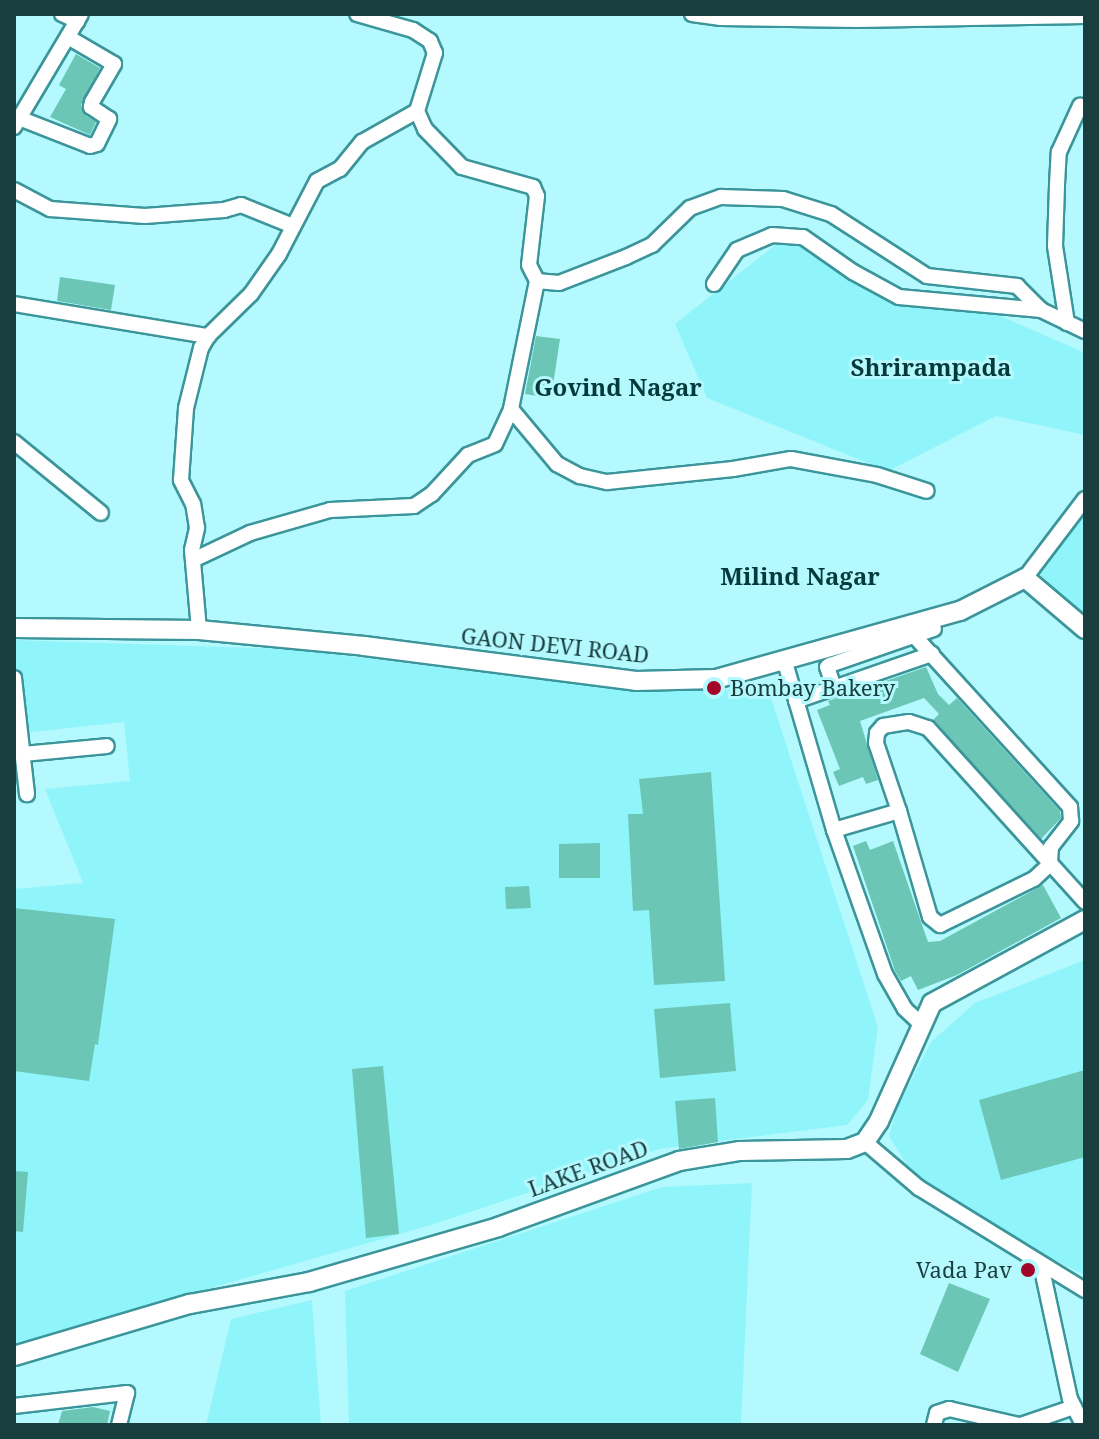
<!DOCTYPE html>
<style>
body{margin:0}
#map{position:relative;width:1099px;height:1439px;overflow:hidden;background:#b4f9fd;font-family:"Noto Serif",serif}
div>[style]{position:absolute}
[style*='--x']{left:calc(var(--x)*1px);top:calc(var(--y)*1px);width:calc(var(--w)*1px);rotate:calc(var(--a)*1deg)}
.built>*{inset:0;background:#90f5fa}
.building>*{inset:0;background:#6bc6b5}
.roads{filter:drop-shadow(2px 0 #3b959a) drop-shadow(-2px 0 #3b959a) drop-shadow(0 2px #3b959a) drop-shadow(0 -2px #3b959a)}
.minor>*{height:14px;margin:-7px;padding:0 7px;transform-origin:7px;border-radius:7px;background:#fff}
.tertiary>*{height:18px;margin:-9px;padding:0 9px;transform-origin:9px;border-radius:9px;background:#fff}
.dots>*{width:22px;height:22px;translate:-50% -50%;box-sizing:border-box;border:4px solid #b4f9fd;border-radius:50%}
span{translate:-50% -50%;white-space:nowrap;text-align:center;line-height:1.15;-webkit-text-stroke:6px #b4f9fd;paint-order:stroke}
.street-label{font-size:22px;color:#193e40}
.poi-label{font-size:22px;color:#193e40}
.left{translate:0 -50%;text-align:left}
.right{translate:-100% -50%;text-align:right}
.neighbourhood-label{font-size:24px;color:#053a3c;font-weight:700}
.frame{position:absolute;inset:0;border:16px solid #193e40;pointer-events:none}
</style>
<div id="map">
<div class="built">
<i style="clip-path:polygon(788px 235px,884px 296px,996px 314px,1085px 353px,1085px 435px,996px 416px,888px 471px,707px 398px,675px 324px)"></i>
<i style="clip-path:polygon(1085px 515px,1085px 620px,1040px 574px,1042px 561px)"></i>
<i style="clip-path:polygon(14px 640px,289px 649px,634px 691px,768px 689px,878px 1027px,868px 1100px,847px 1125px,659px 1149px,431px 1225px,14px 1344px,14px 889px,83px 883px,45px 789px,130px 781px,124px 722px,14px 734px)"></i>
<i style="clip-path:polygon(1085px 960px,1085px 1275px,1034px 1250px,912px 1173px,889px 1136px,897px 1108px,931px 1042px,975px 1003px)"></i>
<i style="clip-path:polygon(752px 1183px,741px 1425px,349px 1425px,345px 1291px,662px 1187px)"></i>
<i style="clip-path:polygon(312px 1300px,321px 1425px,206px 1425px,231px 1319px)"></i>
</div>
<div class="building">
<i style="clip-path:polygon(76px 54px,100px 68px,81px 105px,85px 115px,96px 122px,90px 135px,50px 117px,66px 89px,59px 85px)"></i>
<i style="clip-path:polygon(60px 277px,115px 285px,111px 310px,57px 301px)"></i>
<i style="clip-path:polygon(536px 336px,560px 339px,551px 398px,525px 394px)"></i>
<i style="clip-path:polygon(926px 667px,938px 694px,949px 705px,957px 698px,1060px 811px,1061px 818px,1041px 839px,933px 720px,939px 714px,924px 698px,860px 721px,878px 780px,866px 784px,863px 777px,839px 786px,833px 772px,840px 769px,817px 710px,830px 705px,828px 701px)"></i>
<i style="clip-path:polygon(711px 772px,725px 981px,654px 985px,649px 910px,633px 911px,628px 814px,643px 814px,639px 779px)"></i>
<i style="clip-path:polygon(866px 841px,870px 850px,893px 841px,928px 942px,940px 941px,1043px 885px,1061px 918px,957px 975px,918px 990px,911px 976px,901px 981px,895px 971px,853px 846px)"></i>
<i style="clip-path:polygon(600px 843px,600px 878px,559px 878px,559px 844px)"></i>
<i style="clip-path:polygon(529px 886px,531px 908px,506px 909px,505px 887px)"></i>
<i style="clip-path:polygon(14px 908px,115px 919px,98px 1045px,95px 1044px,89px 1081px,14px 1071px)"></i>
<i style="clip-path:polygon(730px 1003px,736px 1071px,660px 1078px,654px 1009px)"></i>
<i style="clip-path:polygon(383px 1066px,399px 1234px,366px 1238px,352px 1069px)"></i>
<i style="clip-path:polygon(1085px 1070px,1085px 1157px,1001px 1180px,979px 1100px)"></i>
<i style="clip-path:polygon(715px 1098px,718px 1142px,679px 1149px,675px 1101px)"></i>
<i style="clip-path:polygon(14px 1171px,28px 1172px,23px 1232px,14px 1231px)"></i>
<i style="clip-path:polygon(949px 1283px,990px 1299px,958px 1372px,920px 1354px)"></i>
<i style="clip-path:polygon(93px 1407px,110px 1411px,107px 1425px,58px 1425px,62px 1411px)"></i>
</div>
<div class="roads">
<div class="minor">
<i style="--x:62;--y:14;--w:17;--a:25"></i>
<i style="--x:692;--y:14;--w:29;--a:8"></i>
<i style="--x:721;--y:18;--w:136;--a:0.8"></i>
<i style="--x:857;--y:20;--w:228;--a:-1"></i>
<i style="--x:417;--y:111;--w:20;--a:66"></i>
<i style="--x:425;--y:129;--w:53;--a:45.8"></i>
<i style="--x:462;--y:167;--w:74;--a:15.7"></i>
<i style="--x:533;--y:187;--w:10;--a:66"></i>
<i style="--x:537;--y:196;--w:69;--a:96.6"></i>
<i style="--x:529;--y:265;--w:18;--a:63"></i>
<i style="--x:19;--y:118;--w:76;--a:21.5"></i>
<i style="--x:90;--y:146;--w:7;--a:-16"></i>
<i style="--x:97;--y:144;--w:28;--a:-64"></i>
<i style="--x:109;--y:119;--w:22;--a:-146"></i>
<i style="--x:91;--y:107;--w:5;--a:-79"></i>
<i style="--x:92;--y:102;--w:44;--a:-59.9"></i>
<i style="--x:114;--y:64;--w:53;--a:-149.6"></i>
<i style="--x:14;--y:127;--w:131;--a:-59.3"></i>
<i style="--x:14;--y:190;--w:41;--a:27.8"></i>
<i style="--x:50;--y:209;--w:95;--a:4.2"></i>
<i style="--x:145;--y:216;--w:79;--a:-4.3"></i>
<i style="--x:224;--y:210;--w:18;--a:-16"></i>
<i style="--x:241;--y:205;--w:56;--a:22"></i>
<i style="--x:537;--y:281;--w:22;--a:5"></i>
<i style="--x:559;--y:283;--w:72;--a:-21.2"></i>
<i style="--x:626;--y:257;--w:29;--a:-25"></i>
<i style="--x:652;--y:245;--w:53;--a:-44.2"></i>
<i style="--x:690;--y:208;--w:33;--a:-20"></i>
<i style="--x:721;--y:197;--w:62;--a:1.8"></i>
<i style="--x:783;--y:199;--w:50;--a:17.4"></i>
<i style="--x:831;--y:214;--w:114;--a:32.9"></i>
<i style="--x:927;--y:276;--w:91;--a:6.3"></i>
<i style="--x:1017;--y:286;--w:34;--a:45"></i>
<i style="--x:1041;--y:310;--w:49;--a:25.5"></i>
<i style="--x:537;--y:281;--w:131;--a:101.5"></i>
<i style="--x:511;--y:409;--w:72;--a:50.1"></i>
<i style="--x:557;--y:464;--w:26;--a:28"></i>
<i style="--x:580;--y:476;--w:28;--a:13"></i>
<i style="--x:607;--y:482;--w:127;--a:-5.9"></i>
<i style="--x:733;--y:469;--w:59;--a:-9.8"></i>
<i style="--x:791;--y:459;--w:87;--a:10.5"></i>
<i style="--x:877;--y:475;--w:52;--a:17.7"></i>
<i style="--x:714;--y:284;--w:41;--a:-55.9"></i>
<i style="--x:737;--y:250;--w:38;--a:-23"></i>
<i style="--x:772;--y:235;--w:31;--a:4"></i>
<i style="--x:803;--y:237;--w:61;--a:35"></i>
<i style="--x:853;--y:272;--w:52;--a:28.5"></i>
<i style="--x:899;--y:297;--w:143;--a:5.2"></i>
<i style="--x:14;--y:304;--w:197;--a:9.4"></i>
<i style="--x:1067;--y:323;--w:78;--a:-98.9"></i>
<i style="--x:1055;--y:246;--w:61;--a:-88.1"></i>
<i style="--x:1057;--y:185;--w:33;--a:-87"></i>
<i style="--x:1059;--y:152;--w:51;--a:-65.5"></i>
<i style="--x:14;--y:442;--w:112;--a:39.2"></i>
<i style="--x:193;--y:560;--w:63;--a:-25.3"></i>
<i style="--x:250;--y:533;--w:83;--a:-16"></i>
<i style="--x:330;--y:510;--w:84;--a:-2.7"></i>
<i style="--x:414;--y:506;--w:22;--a:-34"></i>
<i style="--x:432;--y:494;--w:53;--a:-47.3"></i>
<i style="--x:468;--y:455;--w:29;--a:-22"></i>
<i style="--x:495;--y:444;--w:38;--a:-65"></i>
<i style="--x:1025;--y:578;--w:99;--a:-52.8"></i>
<i style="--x:199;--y:630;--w:80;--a:-95"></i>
<i style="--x:192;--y:550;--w:23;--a:-77"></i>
<i style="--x:197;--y:528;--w:24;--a:-99"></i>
<i style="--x:193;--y:504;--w:27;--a:-117"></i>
<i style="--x:181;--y:480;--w:72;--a:-86"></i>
<i style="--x:186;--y:408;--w:62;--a:-76"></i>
<i style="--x:201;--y:348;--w:14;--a:-60"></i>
<i style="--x:208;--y:336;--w:60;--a:-44.3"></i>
<i style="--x:251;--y:294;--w:49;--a:-55"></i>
<i style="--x:279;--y:254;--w:82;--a:-62.5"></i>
<i style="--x:317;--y:181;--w:26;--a:-28"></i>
<i style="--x:340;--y:169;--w:35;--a:-51"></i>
<i style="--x:362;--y:142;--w:63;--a:-29.4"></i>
<i style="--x:417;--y:111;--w:61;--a:-72.8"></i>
<i style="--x:435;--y:53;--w:13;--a:-113"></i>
<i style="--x:430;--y:41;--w:20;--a:-147"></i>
<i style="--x:413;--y:30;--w:58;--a:-164.1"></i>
<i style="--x:784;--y:659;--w:178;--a:73.7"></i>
<i style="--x:834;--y:830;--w:153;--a:70.5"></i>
<i style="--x:885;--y:974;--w:40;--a:60.3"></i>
<i style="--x:905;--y:1009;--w:21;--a:43"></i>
<i style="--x:14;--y:678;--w:117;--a:83.6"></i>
<i style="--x:834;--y:688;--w:22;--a:-108"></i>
<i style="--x:827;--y:667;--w:4;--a:-34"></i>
<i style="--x:830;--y:665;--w:110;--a:-19.1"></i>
<i style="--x:796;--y:701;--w:144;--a:-19.1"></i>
<i style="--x:23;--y:754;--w:84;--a:-5.4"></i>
<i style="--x:899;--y:811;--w:72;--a:-108.7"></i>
<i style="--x:876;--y:743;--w:10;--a:-84"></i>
<i style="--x:877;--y:733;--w:9;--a:-49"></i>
<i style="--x:883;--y:726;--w:26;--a:-9"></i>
<i style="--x:909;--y:722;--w:20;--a:18"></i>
<i style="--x:928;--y:728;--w:234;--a:47.9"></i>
<i style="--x:834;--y:830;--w:68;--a:-16.3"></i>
<i style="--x:899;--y:811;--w:110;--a:73.7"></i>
<i style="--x:930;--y:917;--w:13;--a:39"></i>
<i style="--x:940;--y:925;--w:105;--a:-26.1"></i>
<i style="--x:1034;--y:879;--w:22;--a:-43"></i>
<i style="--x:1050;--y:864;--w:17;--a:-87"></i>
<i style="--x:1051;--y:847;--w:33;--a:-52"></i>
<i style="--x:1071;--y:821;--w:14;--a:-94"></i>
<i style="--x:1070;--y:807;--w:244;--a:-132.3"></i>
<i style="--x:865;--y:1142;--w:71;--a:40.4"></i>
<i style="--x:919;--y:1188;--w:195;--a:31.6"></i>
<i style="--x:1041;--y:1265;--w:137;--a:77.8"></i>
<i style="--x:1070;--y:1399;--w:29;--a:63"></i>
<i style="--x:14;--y:1406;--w:114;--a:-6.6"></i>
<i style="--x:127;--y:1393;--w:33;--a:104"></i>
<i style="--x:934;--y:1425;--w:12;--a:-76"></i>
<i style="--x:937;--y:1413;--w:13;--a:-18"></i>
<i style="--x:949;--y:1409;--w:72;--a:12.9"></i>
<i style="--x:1021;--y:1425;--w:56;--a:-18.8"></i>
</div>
<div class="tertiary">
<i style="--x:14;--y:628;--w:185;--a:0.6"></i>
<i style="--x:199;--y:630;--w:166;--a:5.5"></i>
<i style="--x:364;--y:646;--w:274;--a:7.3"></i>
<i style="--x:636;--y:681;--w:80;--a:-1.4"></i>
<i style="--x:716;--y:679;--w:253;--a:-15.6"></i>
<i style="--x:960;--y:611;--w:73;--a:-26.9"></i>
<i style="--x:1025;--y:578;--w:79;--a:40.4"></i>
<i style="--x:14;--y:1356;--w:184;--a:-16.5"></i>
<i style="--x:190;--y:1304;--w:121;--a:-10.5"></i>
<i style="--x:309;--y:1282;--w:197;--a:-16.2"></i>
<i style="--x:498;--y:1227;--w:193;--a:-20"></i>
<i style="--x:679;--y:1161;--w:62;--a:-9.3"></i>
<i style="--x:740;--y:1151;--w:107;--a:-1.1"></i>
<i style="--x:847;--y:1149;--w:19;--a:-21"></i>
<i style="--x:865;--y:1142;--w:25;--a:-56"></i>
<i style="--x:879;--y:1121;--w:129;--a:-65.8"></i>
<i style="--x:932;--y:1003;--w:174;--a:-28.5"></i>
</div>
</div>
<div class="dots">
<i style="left:714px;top:688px;background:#a30528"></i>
<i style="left:1028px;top:1270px;background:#a30528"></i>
</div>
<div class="street-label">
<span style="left:555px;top:645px;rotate:6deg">GAON DEVI ROAD</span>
<span style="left:588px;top:1168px;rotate:-20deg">LAKE ROAD</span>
</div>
<div class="poi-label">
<span class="left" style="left:730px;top:688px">Bombay Bakery</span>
<span class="right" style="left:1012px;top:1270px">Vada Pav</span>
</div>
<div class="neighbourhood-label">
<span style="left:931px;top:367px">Shrirampada</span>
<span style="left:618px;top:387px">Govind Nagar</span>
<span style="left:800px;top:576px">Milind Nagar</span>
</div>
<div class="frame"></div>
</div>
